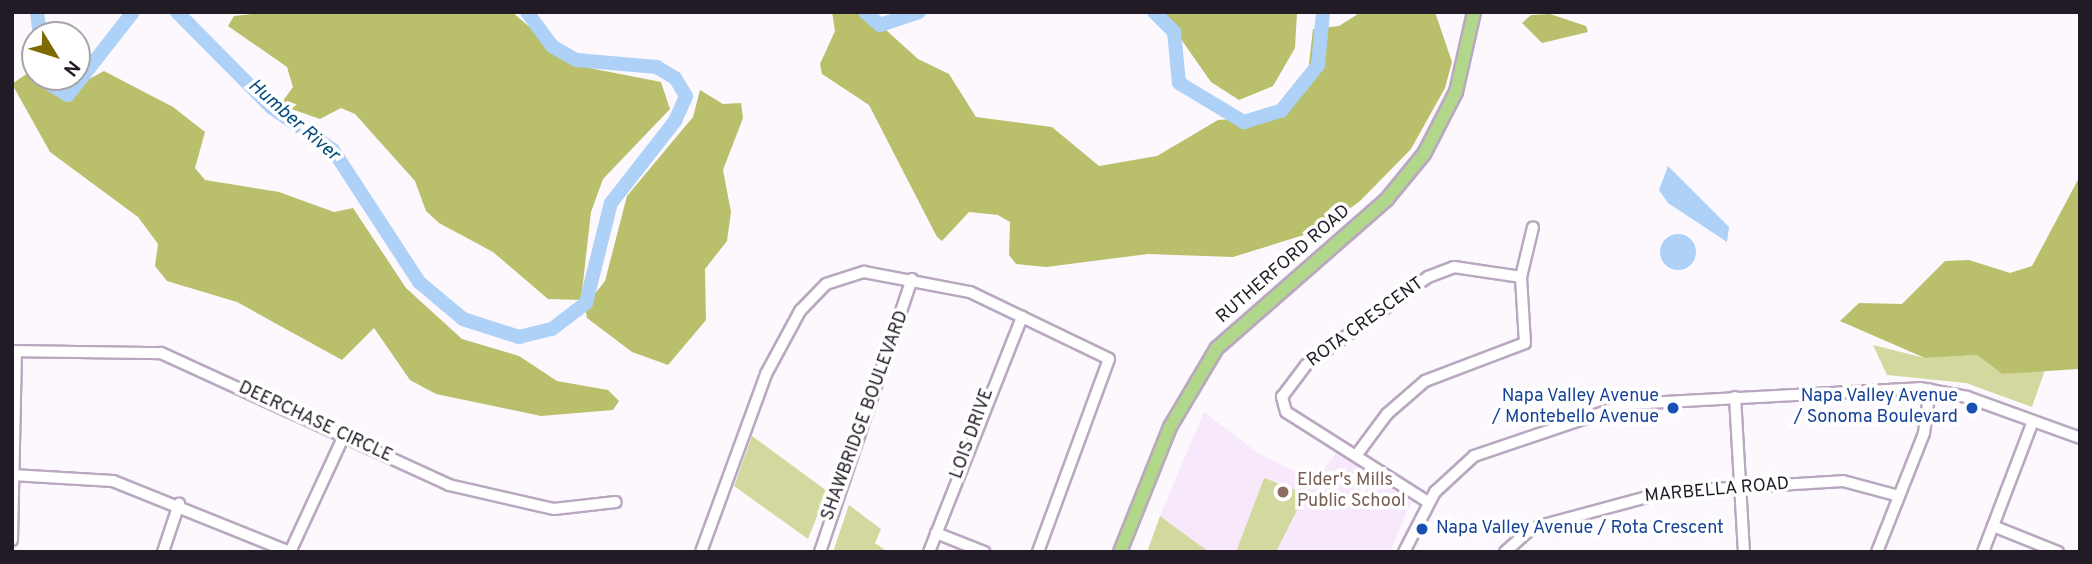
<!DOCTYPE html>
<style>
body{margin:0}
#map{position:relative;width:2092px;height:564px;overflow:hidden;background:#fcf8fd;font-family:Overpass,sans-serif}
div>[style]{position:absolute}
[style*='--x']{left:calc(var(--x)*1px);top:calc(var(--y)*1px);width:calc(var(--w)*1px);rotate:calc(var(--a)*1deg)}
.built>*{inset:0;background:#f7e8fc}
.green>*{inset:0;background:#d3d99e}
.forest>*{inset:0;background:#b9bf6a}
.water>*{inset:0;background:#add1f7}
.round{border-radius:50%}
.river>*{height:14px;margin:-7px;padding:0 7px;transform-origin:7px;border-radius:7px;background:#add1f7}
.roads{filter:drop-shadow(2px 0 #baa7c0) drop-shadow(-2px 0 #baa7c0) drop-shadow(0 2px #baa7c0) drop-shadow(0 -2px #baa7c0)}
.minor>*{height:10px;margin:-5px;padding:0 5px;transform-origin:5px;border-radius:5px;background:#fff}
.major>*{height:12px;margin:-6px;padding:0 6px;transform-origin:6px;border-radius:6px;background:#b1d78b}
.dots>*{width:19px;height:19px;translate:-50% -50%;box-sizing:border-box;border:4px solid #fff;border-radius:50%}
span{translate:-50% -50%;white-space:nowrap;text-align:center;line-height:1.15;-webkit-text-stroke:7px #fff;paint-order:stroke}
.street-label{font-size:18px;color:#221b25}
.transit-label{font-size:18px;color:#164399}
.right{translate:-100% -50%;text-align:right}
.left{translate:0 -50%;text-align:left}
.education-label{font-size:18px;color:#785e54}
.water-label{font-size:19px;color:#034c82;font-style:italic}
.frame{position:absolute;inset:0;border:14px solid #221b25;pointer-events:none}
.north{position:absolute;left:21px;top:21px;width:70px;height:70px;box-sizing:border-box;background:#fff;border:2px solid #a7a4a8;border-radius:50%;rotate:128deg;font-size:19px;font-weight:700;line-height:28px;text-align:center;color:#221b25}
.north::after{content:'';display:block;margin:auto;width:24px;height:32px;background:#806a03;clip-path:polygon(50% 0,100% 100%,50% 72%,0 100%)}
</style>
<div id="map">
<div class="built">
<i style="clip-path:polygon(1204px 412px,1259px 454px,1315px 481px,1338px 451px,1411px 502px,1390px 552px,1209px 552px,1160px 516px)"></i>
</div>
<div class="green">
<i style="clip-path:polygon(1873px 345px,1925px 358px,1977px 355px,2002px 374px,2045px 370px,2032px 407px,1966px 383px,1887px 375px)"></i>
<i style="clip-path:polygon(752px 436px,827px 491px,808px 539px,734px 486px)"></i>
<i style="clip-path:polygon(1264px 478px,1298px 491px,1298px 508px,1276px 552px,1236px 552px)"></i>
<i style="clip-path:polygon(849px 505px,881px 529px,875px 543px,888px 552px,833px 552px)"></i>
<i style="clip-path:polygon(1160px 516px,1209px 552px,1147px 552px)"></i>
</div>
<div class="forest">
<i style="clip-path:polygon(271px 12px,512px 12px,574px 65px,661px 82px,670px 109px,603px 179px,591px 212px,581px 300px,548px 299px,493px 252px,439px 223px,426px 211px,415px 181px,355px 114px,341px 108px,320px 119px,280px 105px,293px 87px,287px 67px,228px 26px,234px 16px)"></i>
<i style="clip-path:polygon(832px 12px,866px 12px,918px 59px,949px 74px,976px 117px,1052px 127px,1099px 166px,1157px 156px,1218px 120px,1271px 117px,1289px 110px,1306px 89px,1313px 29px,1339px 26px,1361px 12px,1435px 12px,1452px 62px,1445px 88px,1411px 149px,1360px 201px,1320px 230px,1233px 257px,1148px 254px,1046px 267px,1016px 264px,1009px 255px,1010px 222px,998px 215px,969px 212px,942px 241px,937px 237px,869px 105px,822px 74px,820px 64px,835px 31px)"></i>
<i style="clip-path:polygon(1162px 12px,1297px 12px,1295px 48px,1273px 86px,1239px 100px,1211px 82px)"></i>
<i style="clip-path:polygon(1550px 14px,1586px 26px,1588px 32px,1542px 43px,1522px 23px,1531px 15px)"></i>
<i style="clip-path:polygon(35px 68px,35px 77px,58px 96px,104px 71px,173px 107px,205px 132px,195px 168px,205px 180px,279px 192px,334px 212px,353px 208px,406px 288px,462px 339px,519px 356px,557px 381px,608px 390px,619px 401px,613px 410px,541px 416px,436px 394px,410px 380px,374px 328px,342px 360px,237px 302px,167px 281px,155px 266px,158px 244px,138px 217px,50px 152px,12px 84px)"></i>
<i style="clip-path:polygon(700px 90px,723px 104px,741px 103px,743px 118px,723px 170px,731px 212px,727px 241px,705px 269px,706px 320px,668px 365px,632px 352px,587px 318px,585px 306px,605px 281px,627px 196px,693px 117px)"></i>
<i style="clip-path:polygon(2080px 176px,2078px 369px,2002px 374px,1977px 355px,1925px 358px,1840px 321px,1859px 303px,1902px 304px,1945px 261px,1969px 260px,2010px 273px,2032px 266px)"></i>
</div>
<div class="water">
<i style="clip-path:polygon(1668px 166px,1729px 227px,1727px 242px,1668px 203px,1659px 190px)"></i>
<i class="round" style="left:1660px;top:234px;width:36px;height:36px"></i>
</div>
<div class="river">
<i style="--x:37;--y:12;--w:23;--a:83"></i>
<i style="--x:177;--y:12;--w:134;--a:45.3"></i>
<i style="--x:271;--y:107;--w:75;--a:34.7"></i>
<i style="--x:333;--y:150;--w:158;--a:56.9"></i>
<i style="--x:419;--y:282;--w:57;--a:40.1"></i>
<i style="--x:463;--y:319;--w:59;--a:17.8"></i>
<i style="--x:519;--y:337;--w:34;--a:-14"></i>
<i style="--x:552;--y:329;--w:43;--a:-37.4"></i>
<i style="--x:586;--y:303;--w:103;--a:-76"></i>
<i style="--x:611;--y:203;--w:104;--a:-52"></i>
<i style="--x:675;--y:121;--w:27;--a:-66"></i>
<i style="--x:686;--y:96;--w:21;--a:-121"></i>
<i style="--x:675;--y:78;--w:21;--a:-149"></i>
<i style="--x:657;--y:67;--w:81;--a:-175.1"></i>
<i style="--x:576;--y:60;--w:28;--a:-150"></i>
<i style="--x:552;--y:46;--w:42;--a:-126.3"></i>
<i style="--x:865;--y:12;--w:20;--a:41"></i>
<i style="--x:880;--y:25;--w:41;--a:-18.4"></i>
<i style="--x:1154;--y:12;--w:28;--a:45"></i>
<i style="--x:1174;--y:32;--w:51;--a:84.4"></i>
<i style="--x:1179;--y:83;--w:76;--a:31"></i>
<i style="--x:1244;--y:122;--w:39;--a:-17"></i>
<i style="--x:1281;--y:111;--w:59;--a:-51.2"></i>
<i style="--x:1318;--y:65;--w:53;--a:-84.6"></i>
<i style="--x:35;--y:49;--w:24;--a:90"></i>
<i style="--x:38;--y:77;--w:35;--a:31"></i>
<i style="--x:68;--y:95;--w:105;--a:-51.9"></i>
</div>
<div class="roads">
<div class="minor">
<i style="--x:12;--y:351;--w:149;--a:0.8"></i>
<i style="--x:161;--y:353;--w:317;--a:24.6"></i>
<i style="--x:449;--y:485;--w:108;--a:12.9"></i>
<i style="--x:554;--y:509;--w:62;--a:-6.4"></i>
<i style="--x:1735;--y:397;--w:155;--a:86.7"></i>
<i style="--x:1358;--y:453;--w:49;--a:-53.4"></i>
<i style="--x:1387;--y:414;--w:50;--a:-41"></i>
<i style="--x:1425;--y:381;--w:107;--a:-20.8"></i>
<i style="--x:1525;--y:343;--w:66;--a:-93.5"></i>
<i style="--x:1521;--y:277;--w:51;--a:-76.5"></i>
<i style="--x:12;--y:475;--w:101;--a:3.4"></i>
<i style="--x:113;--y:481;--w:191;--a:21.9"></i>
<i style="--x:1428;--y:502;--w:168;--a:-147.6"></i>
<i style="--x:1286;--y:412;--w:16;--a:-105"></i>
<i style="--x:1282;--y:397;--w:40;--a:-53"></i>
<i style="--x:1306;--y:365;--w:150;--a:-35.8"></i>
<i style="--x:1428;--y:277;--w:28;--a:-21"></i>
<i style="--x:1454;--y:267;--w:68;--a:8.5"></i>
<i style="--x:1993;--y:526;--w:70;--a:21.8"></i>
<i style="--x:936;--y:533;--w:52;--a:21.6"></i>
<i style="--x:12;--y:540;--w:189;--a:-88.8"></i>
<i style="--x:163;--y:552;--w:51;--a:-71.6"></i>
<i style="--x:290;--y:552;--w:126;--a:-65.1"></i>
<i style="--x:701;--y:552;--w:189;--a:-69.9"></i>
<i style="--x:766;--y:374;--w:72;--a:-61.6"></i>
<i style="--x:800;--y:311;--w:37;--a:-46"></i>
<i style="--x:826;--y:284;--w:40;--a:-18"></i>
<i style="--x:864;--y:272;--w:108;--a:10.7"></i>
<i style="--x:970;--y:292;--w:154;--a:25.7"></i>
<i style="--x:1109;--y:359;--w:206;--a:110.2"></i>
<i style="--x:820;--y:552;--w:288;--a:-71.4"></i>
<i style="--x:929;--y:552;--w:253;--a:-68.4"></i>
<i style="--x:1404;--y:552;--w:68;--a:-62.7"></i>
<i style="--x:1435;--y:492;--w:53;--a:-42.7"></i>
<i style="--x:1474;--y:456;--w:163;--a:-18.7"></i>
<i style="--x:1628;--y:404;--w:292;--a:-3.1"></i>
<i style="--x:1920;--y:388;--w:48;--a:10.8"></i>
<i style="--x:1967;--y:397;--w:120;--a:19.9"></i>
<i style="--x:1505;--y:552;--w:36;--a:-42"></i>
<i style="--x:1532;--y:528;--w:138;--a:-15.1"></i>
<i style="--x:1665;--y:492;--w:178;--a:-3.5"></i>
<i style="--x:1843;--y:481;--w:58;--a:15"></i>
<i style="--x:1877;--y:552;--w:128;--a:-68.4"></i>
<i style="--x:1924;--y:433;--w:44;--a:-82.2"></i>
<i style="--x:1983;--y:552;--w:140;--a:-69.1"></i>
</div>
<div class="major">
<i style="--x:1120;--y:552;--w:135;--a:-68.2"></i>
<i style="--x:1170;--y:427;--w:92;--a:-59.3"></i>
<i style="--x:1217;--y:348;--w:226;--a:-41.2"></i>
<i style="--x:1387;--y:199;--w:58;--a:-50.6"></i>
<i style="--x:1424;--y:154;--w:70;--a:-62.7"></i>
<i style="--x:1456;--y:92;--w:82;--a:-77.3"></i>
</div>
</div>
<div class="dots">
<i style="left:1673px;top:408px;background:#1a4fb4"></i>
<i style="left:1972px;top:408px;background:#1a4fb4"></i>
<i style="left:1283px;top:492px;background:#8d6e63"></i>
<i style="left:1422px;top:529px;background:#1a4fb4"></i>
</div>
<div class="street-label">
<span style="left:1284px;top:265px;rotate:-41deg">RUTHERFORD ROAD</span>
<span style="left:1366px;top:323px;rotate:-36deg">ROTA CRESCENT</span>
<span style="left:866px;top:416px;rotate:-70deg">SHAWBRIDGE BOULEVARD</span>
<span style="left:315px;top:423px;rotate:25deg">DEERCHASE CIRCLE</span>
<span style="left:973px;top:434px;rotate:-70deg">LOIS DRIVE</span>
<span style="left:1717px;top:491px;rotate:-5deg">MARBELLA ROAD</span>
</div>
<div class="transit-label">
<span class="right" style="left:1659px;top:408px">Napa Valley Avenue<br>/ Montebello Avenue</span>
<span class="right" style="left:1958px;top:408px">Napa Valley Avenue<br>/ Sonoma Boulevard</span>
<span class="left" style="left:1436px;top:529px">Napa Valley Avenue / Rota Crescent</span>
</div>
<div class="education-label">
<span class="left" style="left:1297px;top:492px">Elder's Mills<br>Public School</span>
</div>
<div class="water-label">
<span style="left:293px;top:121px;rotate:41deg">Humber River</span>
</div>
<div class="frame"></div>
<div class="north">N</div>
</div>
